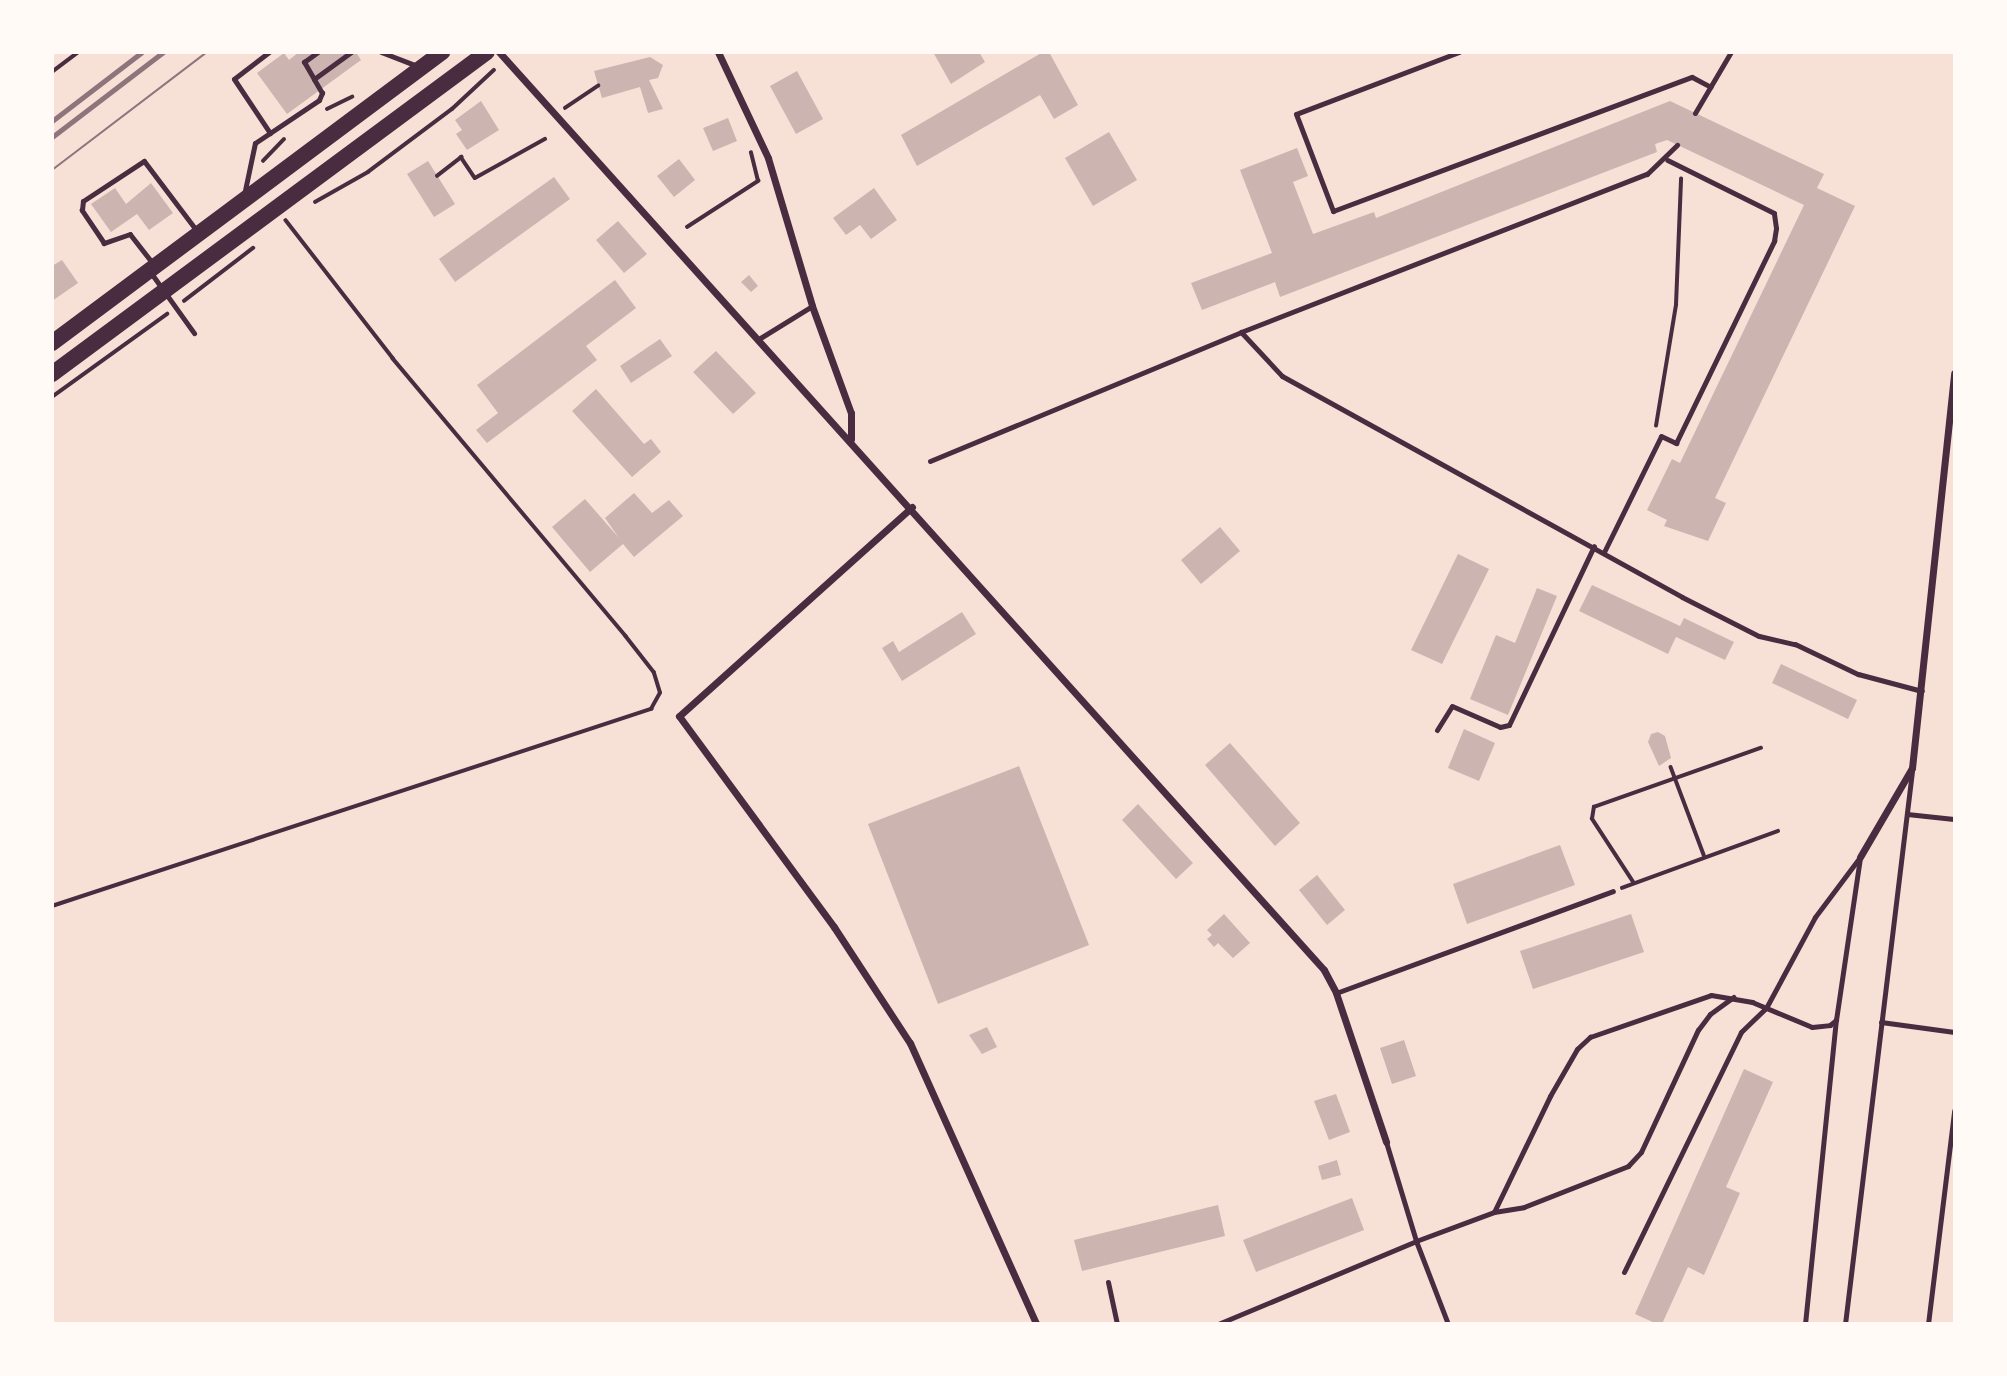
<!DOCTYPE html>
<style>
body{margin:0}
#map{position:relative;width:2007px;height:1376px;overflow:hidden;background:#f7e1d7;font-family:Karla,sans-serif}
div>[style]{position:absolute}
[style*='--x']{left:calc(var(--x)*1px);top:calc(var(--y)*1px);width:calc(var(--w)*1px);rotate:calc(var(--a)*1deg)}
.building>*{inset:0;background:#ccb4b1}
.path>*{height:3.5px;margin:-1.75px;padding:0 1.75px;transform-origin:1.75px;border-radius:1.75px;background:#4a2c40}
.service>*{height:5px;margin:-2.5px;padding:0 2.5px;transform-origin:2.5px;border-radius:2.5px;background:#4a2c40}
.minor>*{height:7px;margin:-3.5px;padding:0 3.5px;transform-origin:3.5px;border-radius:3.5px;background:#4a2c40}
.primary>*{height:16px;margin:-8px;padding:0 8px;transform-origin:8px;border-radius:8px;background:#4a2c40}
.tram>*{height:2px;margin:-1px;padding:0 1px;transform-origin:1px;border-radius:1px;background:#8f747c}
.rail>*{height:5px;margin:-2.5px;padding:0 2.5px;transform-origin:2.5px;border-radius:2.5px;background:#8f747c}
span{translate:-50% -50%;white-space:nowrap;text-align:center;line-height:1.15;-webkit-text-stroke:7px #fffaf5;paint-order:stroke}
.frame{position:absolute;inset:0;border:54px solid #fffaf5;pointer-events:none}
</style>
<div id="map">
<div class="building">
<i style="clip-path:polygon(299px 52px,356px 52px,361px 60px,287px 114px,257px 73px,284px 53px,289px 60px)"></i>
<i style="clip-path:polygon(933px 52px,979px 52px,985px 62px,951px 84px)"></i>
<i style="clip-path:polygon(1043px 52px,1049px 52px,1078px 105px,1054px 119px,1040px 95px,917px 166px,901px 135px)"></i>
<i style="clip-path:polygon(650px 57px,663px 65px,658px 78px,649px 80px,663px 109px,648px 113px,640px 87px,602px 98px,594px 71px)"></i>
<i style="clip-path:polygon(797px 71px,823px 119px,796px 134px,770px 86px)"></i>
<i style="clip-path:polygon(481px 101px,499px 130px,467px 150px,456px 134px,462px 130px,455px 120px)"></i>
<i style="clip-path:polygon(1670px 101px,1824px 174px,1817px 188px,1855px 206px,1715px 498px,1726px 503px,1708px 541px,1664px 526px,1667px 520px,1647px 510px,1672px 459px,1680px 463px,1804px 205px,1667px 140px,1655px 144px,1657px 152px,1280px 297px,1275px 282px,1202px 310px,1191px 283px,1272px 253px,1240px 170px,1297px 148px,1308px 176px,1293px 182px,1313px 234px,1374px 212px,1376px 218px)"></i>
<i style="clip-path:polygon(728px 118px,737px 141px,713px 151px,703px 128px)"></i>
<i style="clip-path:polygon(1109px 132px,1137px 180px,1093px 206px,1065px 158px)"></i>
<i style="clip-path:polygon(679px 159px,695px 180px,674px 197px,657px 176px)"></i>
<i style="clip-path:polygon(428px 161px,455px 204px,434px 217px,407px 174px)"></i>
<i style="clip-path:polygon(554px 177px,570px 199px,455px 282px,439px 259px)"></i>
<i style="clip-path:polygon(151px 183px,173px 213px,149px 230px,137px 214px,111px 232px,91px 204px,115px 188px,126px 204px)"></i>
<i style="clip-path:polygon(874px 188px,897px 220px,871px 239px,860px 225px,846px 235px,833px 218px)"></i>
<i style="clip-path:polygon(618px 221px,647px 254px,624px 273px,596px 240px)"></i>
<i style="clip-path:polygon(62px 260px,78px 283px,52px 301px,52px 266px)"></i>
<i style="clip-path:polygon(749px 275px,758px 286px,751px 292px,741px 282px)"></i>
<i style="clip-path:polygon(615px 280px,636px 308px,586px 346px,597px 360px,487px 443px,476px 430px,498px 413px,477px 385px)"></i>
<i style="clip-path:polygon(660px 339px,672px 356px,631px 383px,620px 366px)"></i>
<i style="clip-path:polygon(716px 351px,756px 393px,733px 414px,693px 372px)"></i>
<i style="clip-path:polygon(596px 389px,644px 444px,651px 439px,661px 452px,632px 477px,572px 411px)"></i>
<i style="clip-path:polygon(634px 493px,652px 513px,669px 500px,683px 516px,634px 557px,623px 544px,590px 572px,552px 527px,585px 499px,619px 538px,605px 518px)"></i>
<i style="clip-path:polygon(1220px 527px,1240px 551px,1201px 584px,1181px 560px)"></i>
<i style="clip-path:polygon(1458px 554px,1489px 569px,1442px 664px,1411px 650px)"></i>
<i style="clip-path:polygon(1592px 585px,1680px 626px,1684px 618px,1734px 642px,1725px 660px,1676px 637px,1668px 654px,1579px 611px)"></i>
<i style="clip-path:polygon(1537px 588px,1557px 596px,1508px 715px,1470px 699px,1496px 635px,1515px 643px)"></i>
<i style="clip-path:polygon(962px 612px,976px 634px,902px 681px,882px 648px,893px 641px,899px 652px)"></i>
<i style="clip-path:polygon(1781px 664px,1857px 700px,1848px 719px,1772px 683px)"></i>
<i style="clip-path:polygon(1464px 729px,1495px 743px,1479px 781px,1448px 768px)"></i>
<i style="clip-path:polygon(1658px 732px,1665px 736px,1671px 758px,1659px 766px,1648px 742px,1651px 734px)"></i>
<i style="clip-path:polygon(1230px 743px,1300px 823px,1275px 846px,1205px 765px)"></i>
<i style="clip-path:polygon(1019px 766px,1089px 945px,938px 1004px,868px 824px)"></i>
<i style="clip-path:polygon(1138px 804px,1193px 863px,1176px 879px,1122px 820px)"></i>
<i style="clip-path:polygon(1560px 845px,1575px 885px,1467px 924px,1453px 884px)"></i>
<i style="clip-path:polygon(1317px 875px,1345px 910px,1327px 925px,1299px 890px)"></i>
<i style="clip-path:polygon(1224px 914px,1250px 943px,1233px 958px,1218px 943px,1214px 947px,1207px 939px,1212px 935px,1207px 930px)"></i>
<i style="clip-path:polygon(1631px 914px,1644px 952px,1533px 989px,1520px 951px)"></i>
<i style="clip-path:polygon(987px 1027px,997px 1047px,982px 1054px,969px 1035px)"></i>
<i style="clip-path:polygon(1404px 1040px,1416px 1076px,1392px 1084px,1380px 1048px)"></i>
<i style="clip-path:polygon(1744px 1069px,1773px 1082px,1726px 1187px,1740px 1193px,1704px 1275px,1688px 1267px,1662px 1324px,1657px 1324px,1635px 1314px)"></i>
<i style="clip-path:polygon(1336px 1094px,1350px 1132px,1329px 1140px,1314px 1101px)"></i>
<i style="clip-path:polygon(1337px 1160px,1341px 1175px,1322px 1180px,1318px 1166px)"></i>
<i style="clip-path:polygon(1352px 1198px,1364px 1230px,1256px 1272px,1243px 1240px)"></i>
<i style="clip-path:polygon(1218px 1205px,1225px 1236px,1082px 1271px,1074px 1240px)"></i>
</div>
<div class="path">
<i style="--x:52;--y:72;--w:34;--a:-37"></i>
<i style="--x:565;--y:108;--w:40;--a:-34"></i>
<i style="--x:327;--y:109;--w:28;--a:-26"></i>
<i style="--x:263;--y:161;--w:30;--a:-46"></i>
<i style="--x:437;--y:176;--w:31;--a:-38"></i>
<i style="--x:461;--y:157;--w:25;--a:56"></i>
<i style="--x:475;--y:178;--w:80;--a:-29.1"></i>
<i style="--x:315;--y:202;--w:61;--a:-29.5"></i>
<i style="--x:368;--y:172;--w:105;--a:-36.9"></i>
<i style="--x:452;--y:109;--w:57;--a:-42.9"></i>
<i style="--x:687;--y:227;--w:85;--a:-32.9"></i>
<i style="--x:758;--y:181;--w:29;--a:-104"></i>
<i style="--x:184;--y:301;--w:87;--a:-37.5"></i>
<i style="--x:52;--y:397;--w:142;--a:-35.8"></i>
<i style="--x:1656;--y:426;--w:123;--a:-80.6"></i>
<i style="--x:1676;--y:305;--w:126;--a:-87.7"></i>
<i style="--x:1671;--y:767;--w:94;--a:69.4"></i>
<i style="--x:1633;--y:882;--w:75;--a:-123.1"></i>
<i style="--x:1592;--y:819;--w:12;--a:-81"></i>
<i style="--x:1594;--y:807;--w:177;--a:-19.5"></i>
<i style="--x:1622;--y:888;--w:166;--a:-20.1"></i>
<i style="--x:52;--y:906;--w:631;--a:-18.21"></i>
<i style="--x:651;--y:709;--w:18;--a:-61"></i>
<i style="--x:660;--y:693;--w:21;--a:-107"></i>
<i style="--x:654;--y:673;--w:46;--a:-127.9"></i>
<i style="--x:626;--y:637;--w:363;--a:-130"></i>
<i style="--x:393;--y:359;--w:175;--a:-127.8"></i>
</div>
<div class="service">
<i style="--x:269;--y:52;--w:44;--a:142.4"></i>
<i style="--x:234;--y:79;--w:65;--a:56.3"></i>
<i style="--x:381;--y:52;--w:40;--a:21"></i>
<i style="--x:1459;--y:52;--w:174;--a:159.2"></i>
<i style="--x:1296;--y:114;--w:104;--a:69.1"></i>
<i style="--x:1333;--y:211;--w:383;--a:-20.5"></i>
<i style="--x:1692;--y:77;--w:21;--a:28"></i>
<i style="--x:314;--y:79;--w:20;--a:-120"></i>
<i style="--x:304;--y:62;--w:17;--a:-36"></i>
<i style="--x:1695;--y:113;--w:71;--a:-59.5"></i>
<i style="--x:244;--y:195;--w:53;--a:-78.1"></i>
<i style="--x:255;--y:143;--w:77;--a:-33.9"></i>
<i style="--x:319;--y:100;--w:8;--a:-67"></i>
<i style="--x:322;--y:93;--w:16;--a:-120"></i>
<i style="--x:314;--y:79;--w:46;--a:-36.1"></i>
<i style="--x:154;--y:265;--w:39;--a:-128"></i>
<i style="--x:130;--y:234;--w:28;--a:161"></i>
<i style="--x:104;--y:243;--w:40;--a:-124"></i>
<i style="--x:82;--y:210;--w:9;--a:-84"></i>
<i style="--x:83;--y:201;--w:73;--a:-33.3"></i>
<i style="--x:144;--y:161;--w:88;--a:52.9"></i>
<i style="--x:151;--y:273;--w:74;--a:54.4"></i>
<i style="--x:1241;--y:332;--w:60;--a:47"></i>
<i style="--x:1282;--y:376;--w:457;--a:28.9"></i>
<i style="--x:1682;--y:597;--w:86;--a:26.9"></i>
<i style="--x:1759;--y:636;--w:37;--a:13"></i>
<i style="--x:1795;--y:644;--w:70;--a:25.5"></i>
<i style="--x:1858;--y:674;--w:66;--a:14.9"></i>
<i style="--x:757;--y:340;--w:65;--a:-31.7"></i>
<i style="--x:930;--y:461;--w:337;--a:-22.5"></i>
<i style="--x:1241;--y:332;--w:436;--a:-21.3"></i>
<i style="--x:1647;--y:174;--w:42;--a:-44"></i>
<i style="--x:1604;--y:552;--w:129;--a:-63.8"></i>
<i style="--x:1661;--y:436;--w:17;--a:25"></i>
<i style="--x:1676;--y:443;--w:225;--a:-64.1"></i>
<i style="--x:1774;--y:241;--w:13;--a:-81"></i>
<i style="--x:1776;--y:228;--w:15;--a:-98"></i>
<i style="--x:1774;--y:213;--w:119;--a:-153.6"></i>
<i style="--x:1437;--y:730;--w:28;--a:-58"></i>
<i style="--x:1452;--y:706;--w:52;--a:23.6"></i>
<i style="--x:1500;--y:727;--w:9;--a:-13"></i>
<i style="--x:1509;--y:725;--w:198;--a:-64.6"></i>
<i style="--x:1907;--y:814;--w:47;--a:6.1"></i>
<i style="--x:1336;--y:993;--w:295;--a:-20.2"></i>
<i style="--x:1881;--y:1022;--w:74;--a:7.8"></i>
<i style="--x:1386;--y:1142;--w:103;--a:73.1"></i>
<i style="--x:1416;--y:1241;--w:89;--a:68.9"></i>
<i style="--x:1494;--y:1212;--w:129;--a:-64.2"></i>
<i style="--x:1550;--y:1096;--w:54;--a:-60.1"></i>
<i style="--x:1577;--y:1049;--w:18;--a:-43"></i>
<i style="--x:1590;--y:1037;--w:128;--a:-19.1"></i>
<i style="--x:1711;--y:995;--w:42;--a:9.7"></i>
<i style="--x:1752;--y:1002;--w:65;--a:22.6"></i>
<i style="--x:1812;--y:1027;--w:18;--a:-6"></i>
<i style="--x:1830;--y:1025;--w:8;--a:-40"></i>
<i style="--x:1836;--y:1020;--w:165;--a:-81.6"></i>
<i style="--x:1624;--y:1272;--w:267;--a:-64"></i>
<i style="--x:1741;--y:1032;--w:35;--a:-44"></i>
<i style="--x:1766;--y:1008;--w:103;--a:-61.7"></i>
<i style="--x:1815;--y:917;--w:75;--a:-53.1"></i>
<i style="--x:1108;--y:1282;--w:43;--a:77.9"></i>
<i style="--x:1218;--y:1324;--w:215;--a:-22.7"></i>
<i style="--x:1416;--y:1241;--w:83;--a:-20.4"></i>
<i style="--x:1494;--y:1212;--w:30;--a:-9"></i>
<i style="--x:1524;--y:1207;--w:112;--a:-21.5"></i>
<i style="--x:1628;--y:1166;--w:19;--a:-47"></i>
<i style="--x:1641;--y:1152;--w:135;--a:-65"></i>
<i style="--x:1698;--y:1030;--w:20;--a:-53"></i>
<i style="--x:1710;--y:1014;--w:29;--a:-36"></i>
<i style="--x:1805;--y:1324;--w:306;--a:-84.2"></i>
<i style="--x:1845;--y:1324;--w:557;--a:-83.09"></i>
<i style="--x:1928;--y:1324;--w:215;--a:-83"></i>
</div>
<div class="minor">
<i style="--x:499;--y:52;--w:1234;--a:48.05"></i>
<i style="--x:1324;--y:970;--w:26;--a:62"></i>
<i style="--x:1336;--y:993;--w:157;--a:71.4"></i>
<i style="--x:718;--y:52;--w:117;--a:64.7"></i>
<i style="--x:768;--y:158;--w:154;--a:73.4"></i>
<i style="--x:812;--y:306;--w:114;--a:70"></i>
<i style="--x:851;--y:413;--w:26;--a:90"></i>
<i style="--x:912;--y:507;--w:313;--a:138.1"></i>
<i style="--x:679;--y:716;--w:262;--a:53.7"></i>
<i style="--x:834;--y:927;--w:139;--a:56.8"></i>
<i style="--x:910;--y:1043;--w:308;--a:65.8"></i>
<i style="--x:1860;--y:857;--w:103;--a:-59.7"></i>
<i style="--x:1912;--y:768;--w:397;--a:-83.9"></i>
</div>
<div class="primary">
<i style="--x:52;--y:343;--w:487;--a:-36.7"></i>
<i style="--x:52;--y:374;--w:541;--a:-36.51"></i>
</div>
<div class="tram">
<i style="--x:52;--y:170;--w:195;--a:-37.3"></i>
</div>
<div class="rail">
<i style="--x:52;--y:121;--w:113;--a:-37.5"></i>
<i style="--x:52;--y:137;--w:140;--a:-37.4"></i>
</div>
<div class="frame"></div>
</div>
